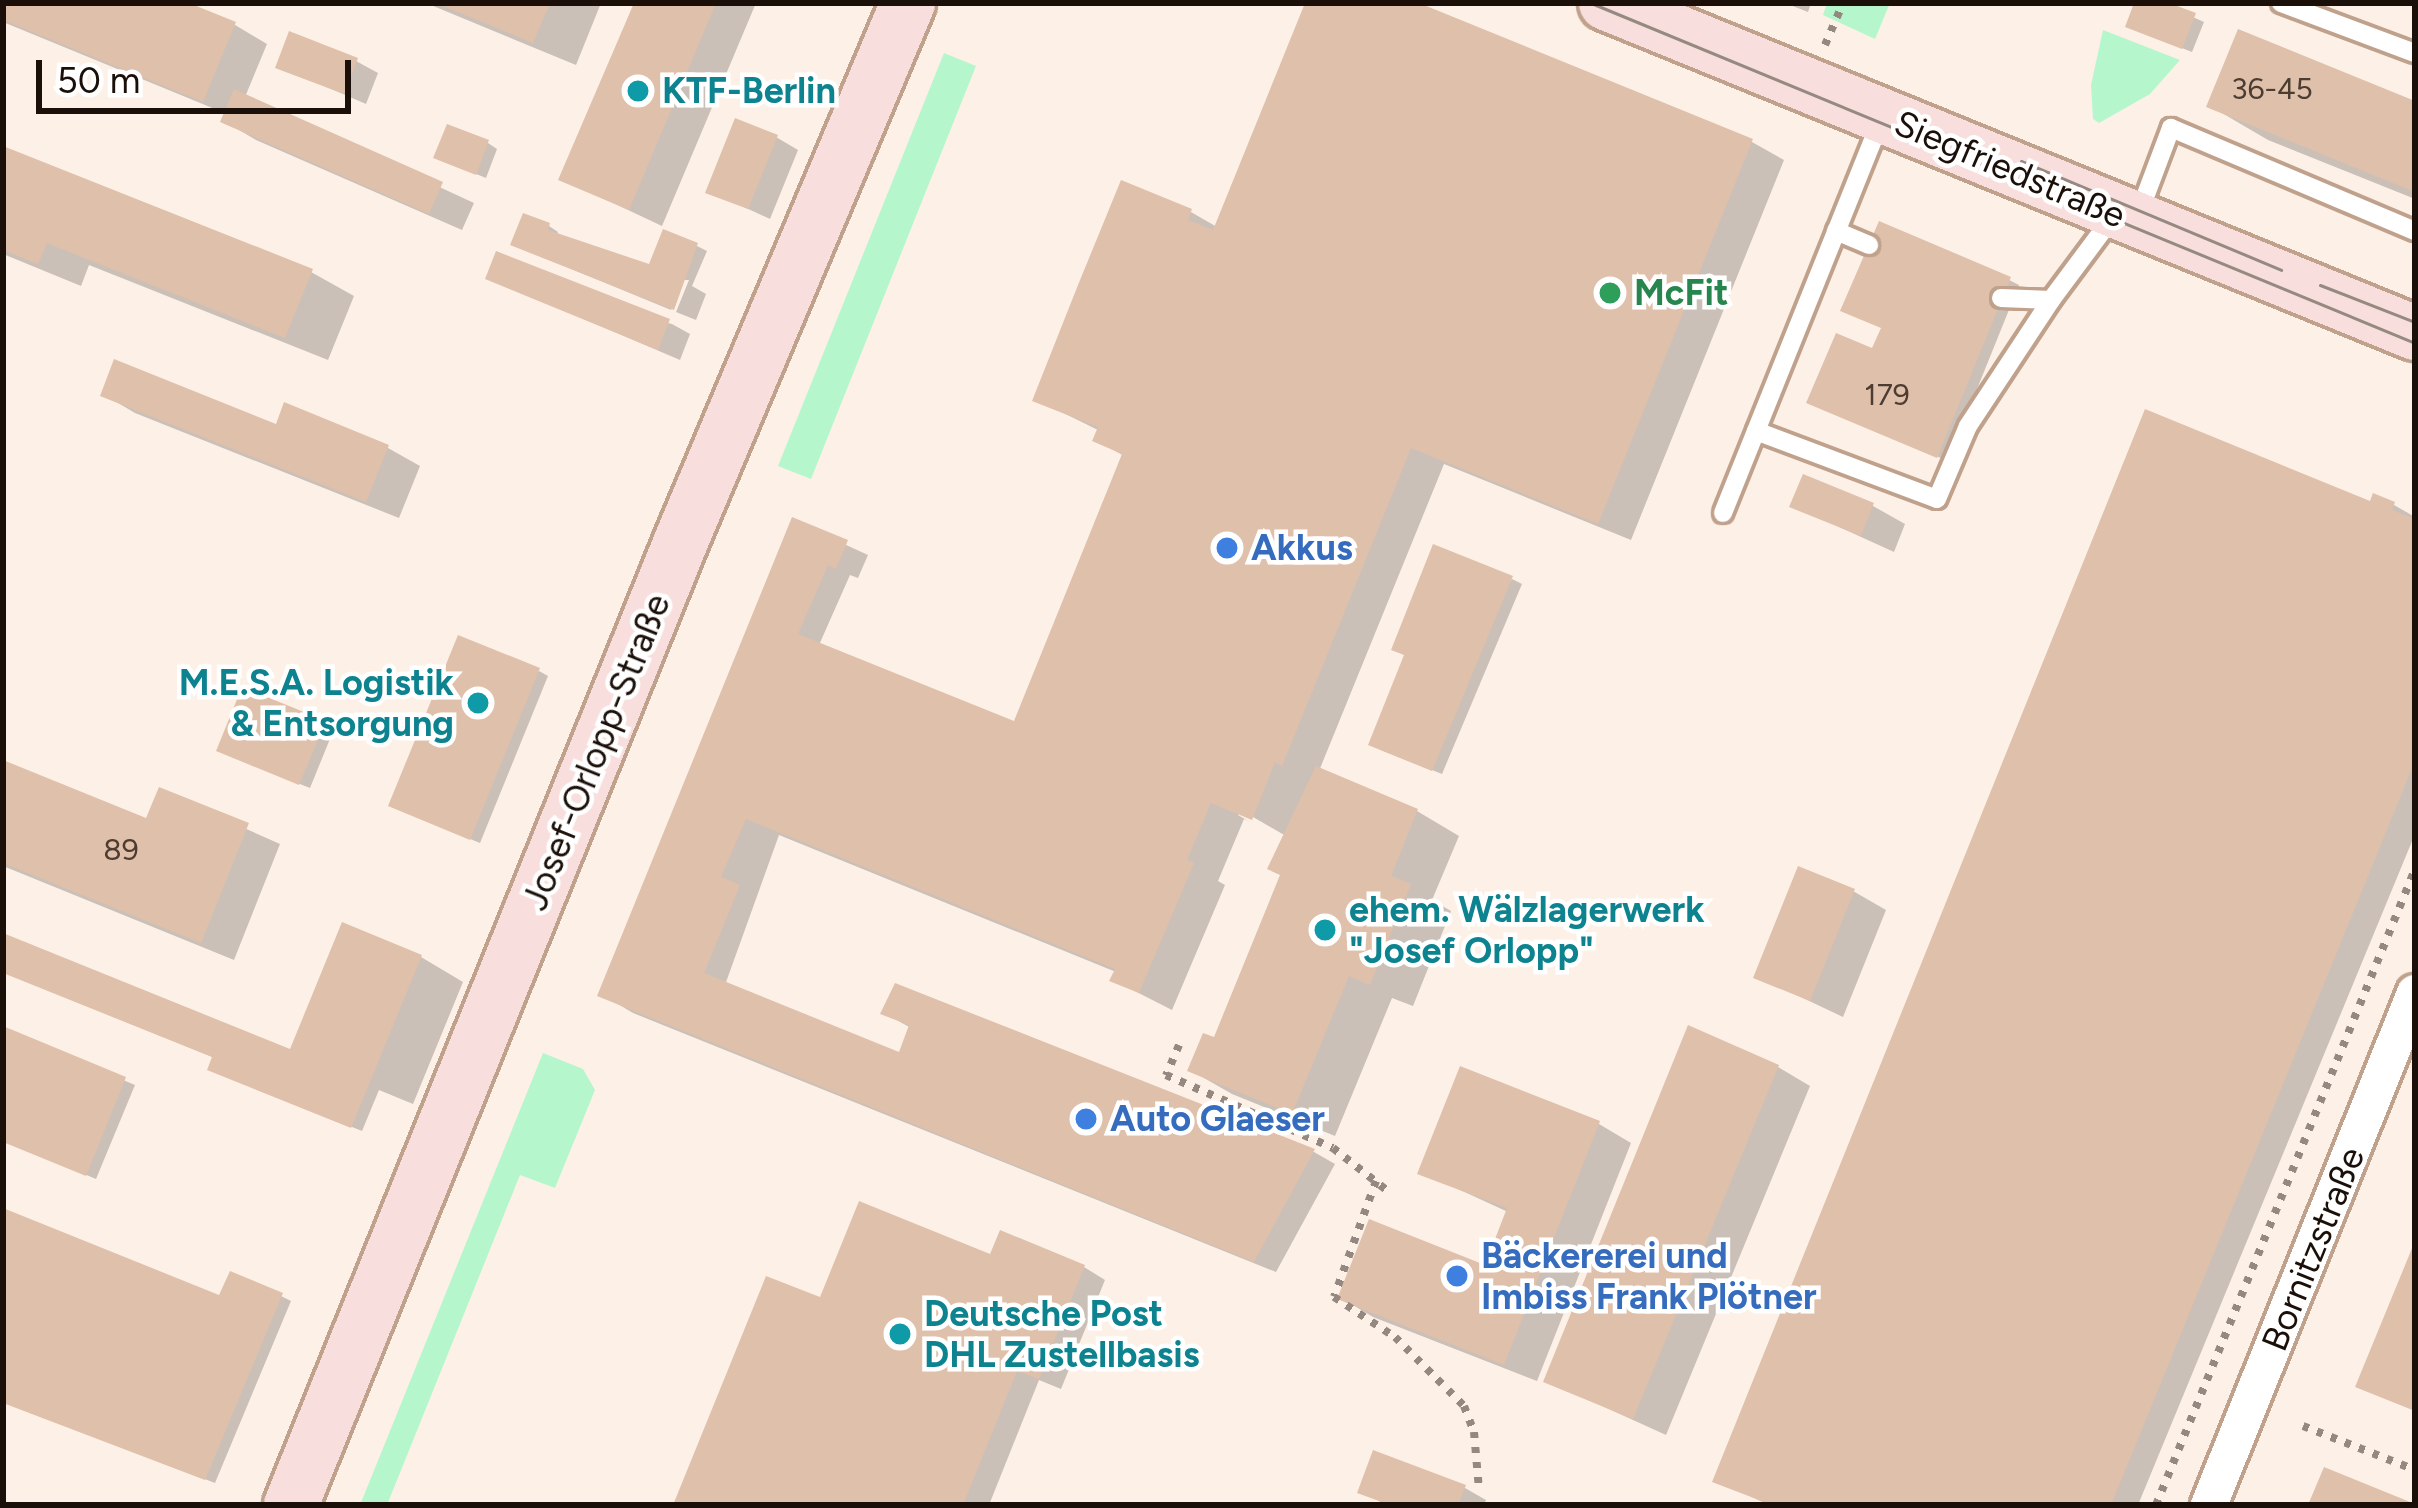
<!DOCTYPE html>
<meta charset="utf-8">
<style>
body{margin:0}
#map{position:relative;width:2418px;height:1508px;overflow:hidden;background:#fdf0e7;font-family:Figtree,sans-serif}
div>[style]{position:absolute}
[style*='--x']{left:calc(var(--x)*1px);top:calc(var(--y)*1px);width:calc(var(--w)*1px);rotate:calc(var(--a)*1deg)}
.green>*{inset:0;background:#b6f6cd}
.shadow>*{inset:0;background:#0003}
.building>*{inset:0;background:#dfc0aa}
.path>*{height:8px;margin-top:-4px;transform-origin:0;background:repeating-linear-gradient(90deg,#948880 0 6px,transparent 0 15px)}
.roads{filter:drop-shadow(3px 0 #bfa18c) drop-shadow(-3px 0 #bfa18c) drop-shadow(0 3px #bfa18c) drop-shadow(0 -3px #bfa18c)}
.lane>*{height:18px;margin:-9px;padding:0 9px;transform-origin:9px;border-radius:9px;background:#fff}
.street>*{height:36px;margin:-18px;padding:0 18px;transform-origin:18px;border-radius:18px;background:#fff}
.secondary>*{height:54px;margin:-27px;padding:0 27px;transform-origin:27px;border-radius:27px;background:#f8dfdd}
.tram>*{height:3px;margin:-1.5px;padding:0 1.5px;transform-origin:1.5px;border-radius:1.5px;background:#958980}
.dots>*{width:33px;height:33px;translate:-50% -50%;box-sizing:border-box;border:6px solid #fff;border-radius:50%}
span{translate:-50% -50%;white-space:nowrap;text-align:center;line-height:1.15;-webkit-text-stroke:9px #fff;paint-order:stroke}
.number-label{font-size:30px;color:#4c3c31}
.number-label span{-webkit-text-stroke-width:0}
.culture-label{font-size:36px;color:#0d838f;font-weight:700}
.left{translate:0 -50%;text-align:left}
.right{translate:-100% -50%;text-align:right}
.street-label{font-size:36px;color:#1b1009}
.leisure-label{font-size:36px;color:#27864d;font-weight:700}
.shop-label{font-size:36px;color:#366cbe;font-weight:700}
.frame{position:absolute;inset:0;border:6px solid #1b1009;pointer-events:none}
.scale{position:absolute;left:36px;top:60px;width:315px;height:54px;box-sizing:border-box;border:6px solid #1b1009;border-top:0;padding-left:15px;font-size:36px;line-height:42px;white-space:nowrap;color:#1b1009;-webkit-text-stroke:9px #fff;paint-order:stroke}
</style>
<div id="map">
<div class="green">
<i style="clip-path:polygon(1827px 3px,1890px 3px,1875px 39px,1823px 15px)"></i>
<i style="clip-path:polygon(2103px 30px,2180px 60px,2150px 94px,2099px 123px,2093px 119px,2091px 85px)"></i>
<i style="clip-path:polygon(944px 53px,976px 66px,811px 479px,778px 466px)"></i>
<i style="clip-path:polygon(543px 1053px,583px 1069px,595px 1090px,555px 1188px,520px 1175px,387px 1505px,360px 1505px)"></i>
</div>
<div class="shadow">
<i style="clip-path:polygon(3px 3px,182px 3px,235px 25px,267px 44px,245px 97px,474px 203px,462px 230px,256px 140px,224px 121px,227px 114px,3px 22px)"></i>
<i style="clip-path:polygon(426px 3px,601px 3px,576px 65px)"></i>
<i style="clip-path:polygon(637px 3px,756px 3px,662px 226px,562px 179px)"></i>
<i style="clip-path:polygon(1308px 3px,1411px 3px,1752px 142px,1784px 160px,1631px 540px,1444px 464px,1319px 771px,1417px 811px,1459px 836px,1432px 900px,1451px 911px,1413px 1006px,1392px 998px,1335px 1136px,1232px 1094px,1190px 1070px,1215px 1041px,1283px 875px,1286px 836px,1241px 810px,1238px 815px,1250px 822px,1244px 819px,1218px 881px,1225px 885px,1172px 1010px,1113px 980px,1116px 972px,779px 835px,725px 985px,901px 1056px,911px 1028px,884px 1013px,896px 987px,1314px 1152px,1335px 1164px,1276px 1272px,633px 1013px,601px 994px,794px 521px,868px 555px,858px 578px,850px 575px,819px 645px,1015px 725px,1124px 456px,1096px 440px,1100px 431px,1035px 399px,1191px 212px,1217px 227px)"></i>
<i style="clip-path:polygon(1785px 3px,1811px 3px,1808px 12px)"></i>
<i style="clip-path:polygon(2137px 3px,2161px 3px,2204px 22px,2192px 52px,2138px 31px)"></i>
<i style="clip-path:polygon(356px 61px,378px 73px,366px 104px,278px 66px)"></i>
<i style="clip-path:polygon(2415px 104px,2415px 199px,2268px 140px,2210px 106px)"></i>
<i style="clip-path:polygon(776px 137px,798px 150px,770px 219px,709px 191px)"></i>
<i style="clip-path:polygon(488px 143px,497px 149px,486px 178px,447px 162px)"></i>
<i style="clip-path:polygon(3px 149px,311px 272px,354px 296px,328px 360px,89px 265px,81px 286px,3px 254px)"></i>
<i style="clip-path:polygon(549px 226px,558px 232px,556px 237px,651px 268px,697px 246px,707px 251px,692px 286px,706px 294px,696px 320px,676px 312px,689px 280px,682px 280px,671px 310px,523px 249px)"></i>
<i style="clip-path:polygon(488px 278px,672px 324px,690px 334px,680px 360px)"></i>
<i style="clip-path:polygon(2009px 280px,2019px 285px,1948px 461px,1820px 407px,1874px 352px)"></i>
<i style="clip-path:polygon(103px 394px,388px 448px,420px 466px,399px 518px,135px 413px)"></i>
<i style="clip-path:polygon(2372px 505px,2394px 505px,2415px 517px,2415px 834px,2138px 1505px,1769px 1505px,1716px 1480px)"></i>
<i style="clip-path:polygon(1793px 506px,1873px 506px,1905px 524px,1894px 552px)"></i>
<i style="clip-path:polygon(1512px 579px,1522px 584px,1442px 774px,1381px 750px)"></i>
<i style="clip-path:polygon(539px 671px,548px 676px,480px 843px,402px 811px)"></i>
<i style="clip-path:polygon(325px 724px,334px 729px,310px 788px,229px 756px)"></i>
<i style="clip-path:polygon(3px 763px,148px 822px,161px 791px,280px 844px,234px 960px,3px 866px)"></i>
<i style="clip-path:polygon(1853px 891px,1886px 910px,1843px 1017px,1756px 976px)"></i>
<i style="clip-path:polygon(3px 936px,292px 1053px,421px 957px,463px 982px,413px 1104px,379px 1090px,362px 1131px,220px 1074px,215px 1058px,3px 972px)"></i>
<i style="clip-path:polygon(3px 1030px,135px 1085px,96px 1179px,3px 1140px)"></i>
<i style="clip-path:polygon(1778px 1067px,1810px 1086px,1666px 1435px,1547px 1381px)"></i>
<i style="clip-path:polygon(1599px 1124px,1631px 1143px,1537px 1381px,1373px 1317px,1341px 1298px,1486px 1269px,1508px 1212px,1421px 1172px)"></i>
<i style="clip-path:polygon(3px 1211px,221px 1299px,281px 1296px,291px 1301px,215px 1483px,3px 1402px)"></i>
<i style="clip-path:polygon(992px 1258px,1084px 1267px,1105px 1280px,1061px 1389px,1039px 1380px,989px 1505px,676px 1505px,821px 1301px)"></i>
<i style="clip-path:polygon(1465px 1488px,1486px 1500px,1484px 1505px,1386px 1505px,1361px 1491px)"></i>
</div>
<div class="building">
<i style="clip-path:polygon(3px 3px,189px 3px,236px 22px,203px 102px,3px 20px)"></i>
<i style="clip-path:polygon(436px 3px,550px 3px,533px 43px)"></i>
<i style="clip-path:polygon(634px 3px,716px 3px,629px 210px,558px 180px)"></i>
<i style="clip-path:polygon(1305px 3px,1419px 3px,1753px 139px,1598px 524px,1411px 448px,1282px 766px,1275px 762px,1252px 820px,1211px 803px,1187px 860px,1194px 863px,1139px 993px,1109px 981px,1115px 969px,746px 819px,721px 877px,740px 885px,704px 973px,899px 1052px,909px 1025px,880px 1014px,895px 983px,1315px 1149px,1254px 1262px,597px 996px,792px 517px,848px 540px,836px 569px,828px 565px,798px 634px,1014px 721px,1122px 454px,1092px 441px,1098px 427px,1032px 401px,1078px 285px,1121px 180px,1192px 209px,1188px 220px,1213px 230px)"></i>
<i style="clip-path:polygon(2134px 3px,2169px 3px,2196px 13px,2182px 49px,2125px 27px)"></i>
<i style="clip-path:polygon(2238px 29px,2415px 101px,2415px 192px,2206px 107px)"></i>
<i style="clip-path:polygon(289px 31px,358px 58px,344px 94px,275px 68px)"></i>
<i style="clip-path:polygon(234px 89px,443px 182px,429px 214px,220px 122px)"></i>
<i style="clip-path:polygon(735px 118px,778px 135px,748px 209px,705px 193px)"></i>
<i style="clip-path:polygon(447px 124px,489px 140px,476px 175px,433px 158px)"></i>
<i style="clip-path:polygon(3px 146px,313px 269px,285px 338px,47px 243px,38px 264px,3px 250px)"></i>
<i style="clip-path:polygon(523px 213px,550px 223px,548px 230px,649px 264px,663px 229px,698px 243px,674px 310px,510px 245px)"></i>
<i style="clip-path:polygon(1879px 221px,2011px 277px,1937px 458px,1806px 403px,1836px 333px,1872px 348px,1881px 328px,1840px 311px)"></i>
<i style="clip-path:polygon(496px 251px,670px 319px,658px 350px,485px 279px)"></i>
<i style="clip-path:polygon(114px 359px,276px 424px,284px 402px,389px 445px,366px 502px,100px 396px)"></i>
<i style="clip-path:polygon(2145px 409px,2370px 501px,2373px 493px,2395px 502px,2392px 510px,2415px 519px,2415px 761px,2111px 1505px,1772px 1505px,1712px 1482px)"></i>
<i style="clip-path:polygon(1803px 474px,1874px 503px,1861px 536px,1789px 507px)"></i>
<i style="clip-path:polygon(1433px 544px,1513px 576px,1432px 771px,1368px 745px,1404px 655px,1391px 650px)"></i>
<i style="clip-path:polygon(458px 635px,540px 668px,470px 840px,388px 806px)"></i>
<i style="clip-path:polygon(242px 687px,326px 721px,299px 785px,216px 751px)"></i>
<i style="clip-path:polygon(3px 760px,146px 818px,159px 787px,249px 823px,201px 943px,3px 863px)"></i>
<i style="clip-path:polygon(1316px 766px,1418px 809px,1391px 876px,1411px 884px,1370px 985px,1349px 976px,1292px 1114px,1187px 1071px,1203px 1033px,1214px 1037px,1280px 875px,1267px 869px)"></i>
<i style="clip-path:polygon(1798px 866px,1855px 889px,1810px 1001px,1753px 978px)"></i>
<i style="clip-path:polygon(342px 922px,422px 955px,351px 1128px,207px 1070px,212px 1057px,3px 973px,3px 933px,290px 1049px)"></i>
<i style="clip-path:polygon(1688px 1025px,1779px 1065px,1633px 1419px,1543px 1382px)"></i>
<i style="clip-path:polygon(3px 1026px,126px 1077px,86px 1176px,3px 1142px)"></i>
<i style="clip-path:polygon(1460px 1066px,1600px 1121px,1504px 1365px,1337px 1299px,1369px 1219px,1485px 1265px,1507px 1208px,1417px 1174px)"></i>
<i style="clip-path:polygon(859px 1201px,990px 1254px,1000px 1230px,1085px 1265px,1039px 1379px,1017px 1371px,963px 1505px,673px 1505px,766px 1276px,820px 1297px)"></i>
<i style="clip-path:polygon(3px 1208px,219px 1295px,230px 1271px,283px 1293px,205px 1480px,3px 1403px)"></i>
<i style="clip-path:polygon(2415px 1241px,2415px 1411px,2355px 1387px)"></i>
<i style="clip-path:polygon(1373px 1450px,1466px 1485px,1458px 1505px,1390px 1505px,1357px 1493px)"></i>
<i style="clip-path:polygon(2324px 1467px,2415px 1504px,2415px 1505px,2308px 1505px)"></i>
</div>
<div class="path">
<i style="--x:1825;--y:45;--w:46;--a:-66.8"></i>
<i style="--x:1179;--y:1045;--w:33;--a:113"></i>
<i style="--x:1166;--y:1075;--w:182;--a:23.6"></i>
<i style="--x:1333;--y:1148;--w:71;--a:38.2"></i>
<i style="--x:1376;--y:1181;--w:123;--a:109.9"></i>
<i style="--x:1334;--y:1297;--w:73;--a:33.3"></i>
<i style="--x:1395;--y:1337;--w:98;--a:45"></i>
<i style="--x:1464;--y:1406;--w:28;--a:69"></i>
<i style="--x:1474;--y:1432;--w:57;--a:85"></i>
<i style="--x:2303;--y:1426;--w:120;--a:21.4"></i>
<i style="--x:2156;--y:1505;--w:687;--a:-67.84"></i>
</div>
<div class="roads">
<div class="lane">
<i style="--x:2281;--y:3;--w:143;--a:20.5"></i>
<i style="--x:2139;--y:213;--w:91;--a:-69.4"></i>
<i style="--x:2171;--y:128;--w:265;--a:22.9"></i>
<i style="--x:1836;--y:231;--w:36;--a:23"></i>
<i style="--x:2001;--y:298;--w:50;--a:2.3"></i>
<i style="--x:2051;--y:300;--w:107;--a:-53.3"></i>
<i style="--x:1756;--y:431;--w:193;--a:20.6"></i>
<i style="--x:1937;--y:499;--w:79;--a:-67"></i>
<i style="--x:1968;--y:426;--w:151;--a:-56.6"></i>
<i style="--x:1723;--y:513;--w:421;--a:-68.1"></i>
</div>
<div class="street">
<i style="--x:2209;--y:1505;--w:552;--a:-68.08"></i>
</div>
<div class="secondary">
<i style="--x:1606;--y:3;--w:874;--a:22.19"></i>
<i style="--x:291;--y:1505;--w:1040;--a:-67.97"></i>
<i style="--x:681;--y:541;--w:584;--a:-67.12"></i>
</div>
</div>
<div class="tram">
<i style="--x:1591;--y:3;--w:891;--a:22.42"></i>
<i style="--x:2021;--y:161;--w:282;--a:22.7"></i>
<i style="--x:2320;--y:285;--w:102;--a:21.3"></i>
</div>
<div class="dots">
<i style="left:638px;top:91px;background:#0f9aa8"></i>
<i style="left:1610px;top:293px;background:#2e9e5b"></i>
<i style="left:1227px;top:548px;background:#3f7fe0"></i>
<i style="left:478px;top:703px;background:#0f9aa8"></i>
<i style="left:1325px;top:930px;background:#0f9aa8"></i>
<i style="left:1086px;top:1119px;background:#3f7fe0"></i>
<i style="left:1457px;top:1276px;background:#3f7fe0"></i>
<i style="left:900px;top:1334px;background:#0f9aa8"></i>
</div>
<div class="number-label">
<span style="left:2272px;top:89px">36-45</span>
<span style="left:1887px;top:395px">179</span>
<span style="left:121px;top:850px">89</span>
</div>
<div class="culture-label">
<span class="left" style="left:662px;top:91px">KTF-Berlin</span>
<span class="right" style="left:454px;top:703px">M.E.S.A. Logistik<br>&amp; Entsorgung</span>
<span class="left" style="left:1349px;top:930px">ehem. Wälzlagerwerk<br>"Josef Orlopp"</span>
<span class="left" style="left:924px;top:1334px">Deutsche Post<br>DHL Zustellbasis</span>
</div>
<div class="street-label">
<span style="left:2010px;top:169px;rotate:23deg">Siegfriedstraße</span>
<span style="left:596px;top:752px;rotate:-68deg">Josef-Orlopp-Straße</span>
<span style="left:2313px;top:1249px;rotate:-68deg">Bornitzstraße</span>
</div>
<div class="leisure-label">
<span class="left" style="left:1634px;top:293px">McFit</span>
</div>
<div class="shop-label">
<span class="left" style="left:1251px;top:548px">Akkus</span>
<span class="left" style="left:1110px;top:1119px">Auto Glaeser</span>
<span class="left" style="left:1481px;top:1276px">Bäckererei und<br>Imbiss Frank Plötner</span>
</div>
<div class="frame"></div>
<div class="scale">50 m</div>
</div>
